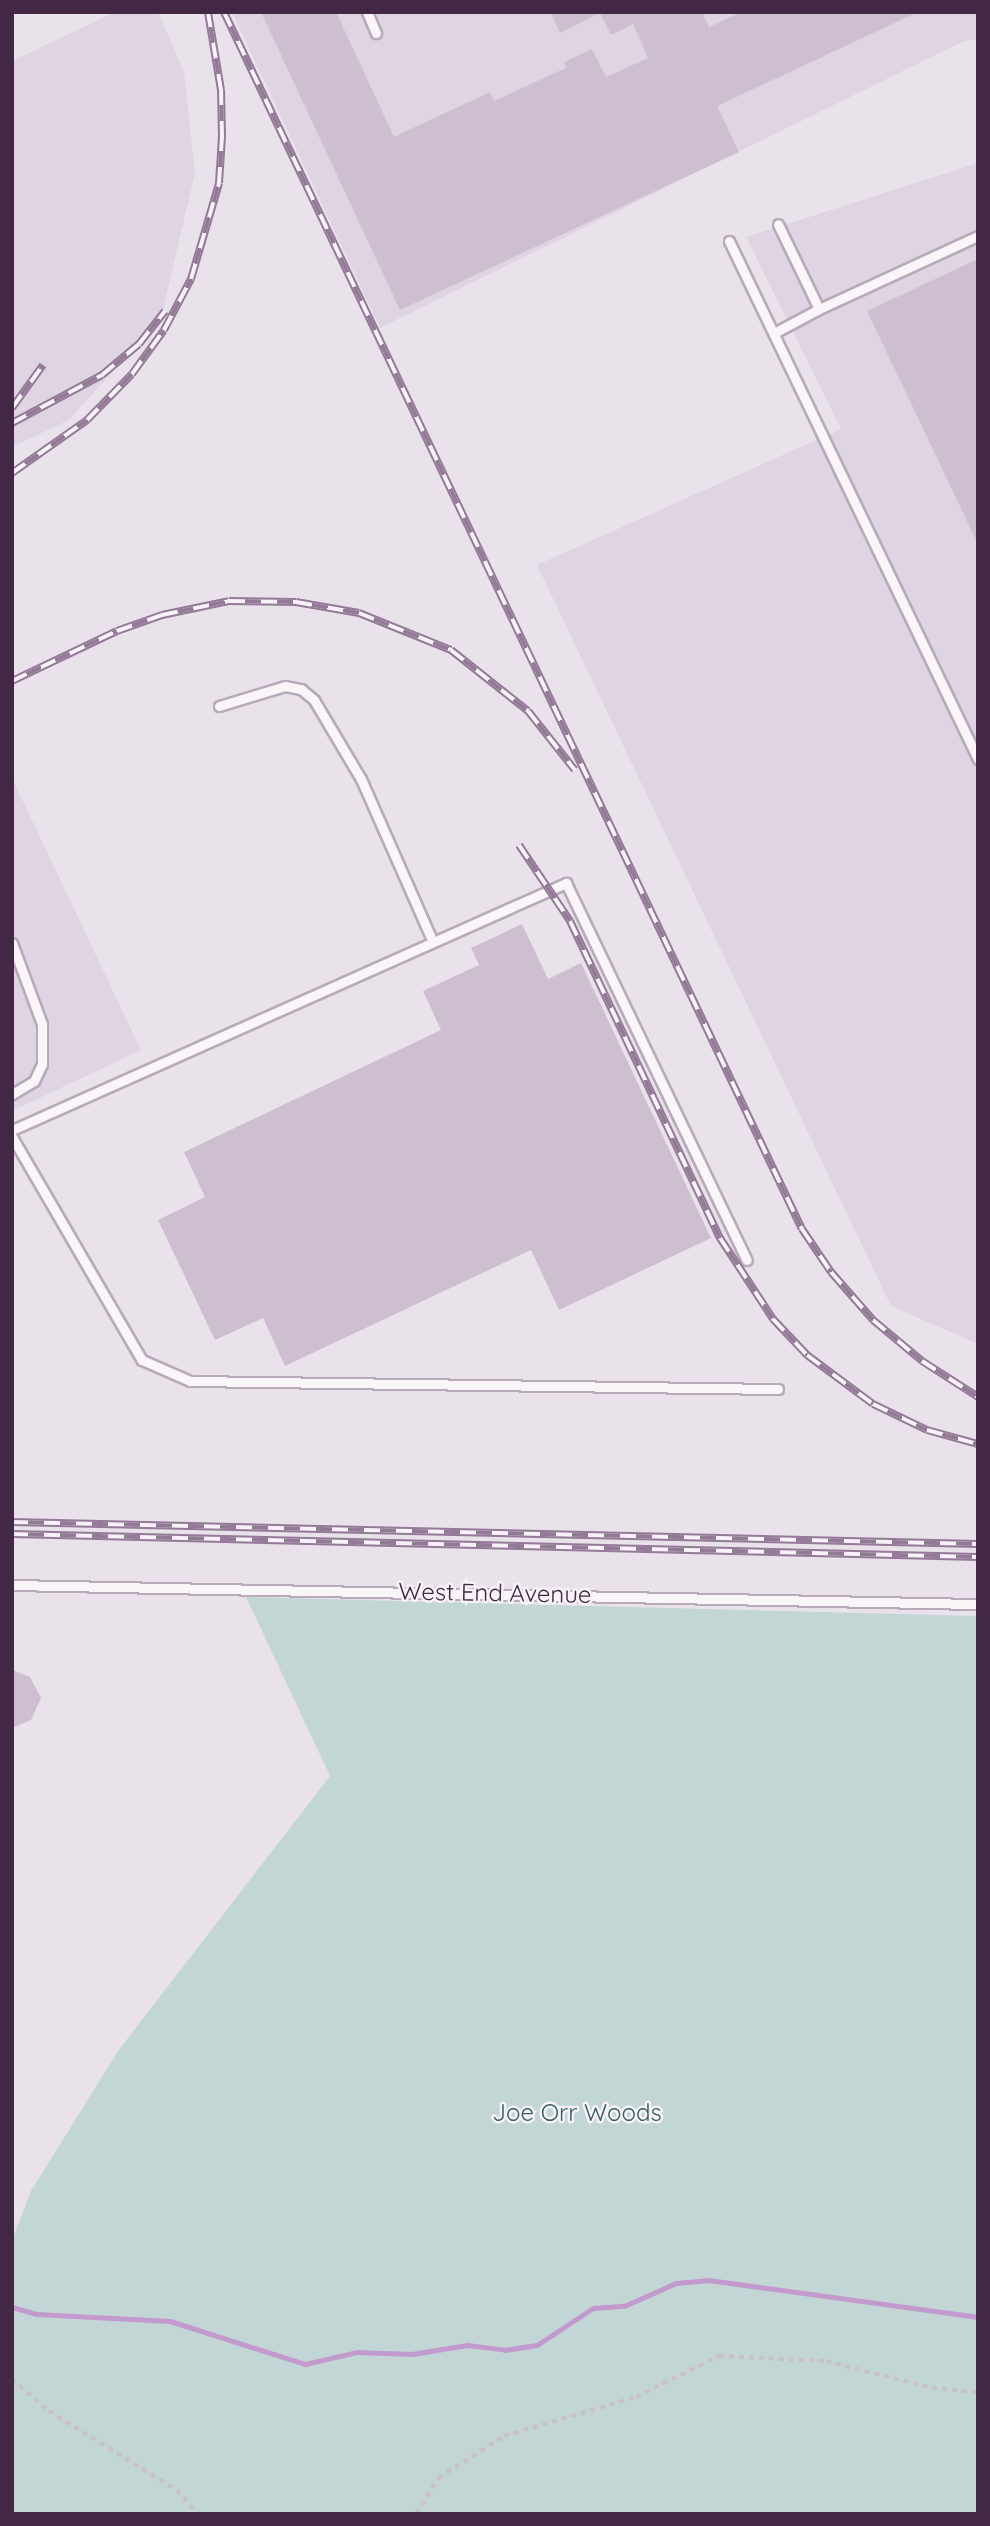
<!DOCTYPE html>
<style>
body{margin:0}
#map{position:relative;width:990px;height:2526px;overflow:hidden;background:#eae2eb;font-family:Quicksand,sans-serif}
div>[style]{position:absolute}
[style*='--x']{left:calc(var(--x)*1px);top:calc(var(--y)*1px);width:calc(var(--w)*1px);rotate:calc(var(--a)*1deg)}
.built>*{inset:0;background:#dfd4e1}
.green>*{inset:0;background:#c2d6d6}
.stream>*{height:5px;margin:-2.5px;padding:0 2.5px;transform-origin:2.5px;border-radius:2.5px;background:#c29ace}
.building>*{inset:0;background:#cdbfcf}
.path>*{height:3.5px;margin-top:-1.75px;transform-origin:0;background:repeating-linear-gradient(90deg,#c9c0ca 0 5px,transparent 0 10px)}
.roads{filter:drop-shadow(2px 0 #b8aab9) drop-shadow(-2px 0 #b8aab9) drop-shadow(0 2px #b8aab9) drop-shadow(0 -2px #b8aab9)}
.lane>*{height:9px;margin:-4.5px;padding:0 4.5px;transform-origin:4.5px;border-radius:4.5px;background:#f9f5f9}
.rail>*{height:8px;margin-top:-4px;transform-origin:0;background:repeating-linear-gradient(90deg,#f7f2f8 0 16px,#937a96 0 32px);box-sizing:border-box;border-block:2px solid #937a96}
span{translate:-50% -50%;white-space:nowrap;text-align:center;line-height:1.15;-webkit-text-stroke:5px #f7f2f8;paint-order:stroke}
.street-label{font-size:24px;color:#422845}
.park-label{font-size:24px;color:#355f62}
.frame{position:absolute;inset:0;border:14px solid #422845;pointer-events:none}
</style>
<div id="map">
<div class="built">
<i style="clip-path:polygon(115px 12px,158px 12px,184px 72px,195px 173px,161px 318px,69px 420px,12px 447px,12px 61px)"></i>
<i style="clip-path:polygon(232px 12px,978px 12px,978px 39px,962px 42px,380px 328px)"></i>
<i style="clip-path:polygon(978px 163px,978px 1344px,891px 1306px,537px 565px,841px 429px,746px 237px)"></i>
<i style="clip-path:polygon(12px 778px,141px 1050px,12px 1111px)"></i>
</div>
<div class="green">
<i style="clip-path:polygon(246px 1597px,978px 1616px,978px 2514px,12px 2514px,12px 2240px,31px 2191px,118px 2051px,330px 1776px)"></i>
</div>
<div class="stream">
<i style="--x:12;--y:2307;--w:25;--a:16"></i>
<i style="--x:36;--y:2314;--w:134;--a:3"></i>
<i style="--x:170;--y:2321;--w:142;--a:17.7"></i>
<i style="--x:305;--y:2364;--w:53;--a:-13"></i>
<i style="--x:357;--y:2352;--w:55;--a:2.1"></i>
<i style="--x:412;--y:2354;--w:56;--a:-9.3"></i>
<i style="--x:467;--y:2345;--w:38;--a:7"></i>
<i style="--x:505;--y:2350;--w:32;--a:-9"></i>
<i style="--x:537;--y:2345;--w:67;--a:-33.5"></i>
<i style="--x:593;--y:2308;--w:31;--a:-4"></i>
<i style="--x:624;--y:2306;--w:57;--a:-23.9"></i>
<i style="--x:676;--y:2283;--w:32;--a:-5"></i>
<i style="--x:708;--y:2280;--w:273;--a:7.8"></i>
</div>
<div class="building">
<i style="clip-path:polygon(261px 12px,336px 12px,394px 137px,490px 92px,494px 101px,566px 68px,564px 62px,592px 49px,606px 77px,648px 58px,633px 24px,611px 35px,600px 13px,560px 33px,550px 12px,702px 12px,709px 27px,741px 12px,918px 12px,717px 106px,739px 152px,400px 310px)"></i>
<i style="clip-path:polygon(978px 259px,978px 544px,867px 311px)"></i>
<i style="clip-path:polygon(522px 924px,548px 979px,581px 963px,711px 1238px,559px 1310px,531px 1250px,285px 1366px,263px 1318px,215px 1340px,158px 1220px,205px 1197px,184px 1152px,441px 1030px,423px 991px,479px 965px,471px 948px)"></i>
<i style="clip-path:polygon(12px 1670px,30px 1677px,41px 1698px,31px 1720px,12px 1728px)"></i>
</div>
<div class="path">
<i style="--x:12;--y:2379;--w:49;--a:40.9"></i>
<i style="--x:49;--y:2411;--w:150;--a:31.7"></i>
<i style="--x:177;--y:2490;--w:32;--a:49"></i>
<i style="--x:416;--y:2514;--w:42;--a:-58.6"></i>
<i style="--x:438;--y:2478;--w:78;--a:-32.5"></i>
<i style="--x:504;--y:2436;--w:138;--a:-16.5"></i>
<i style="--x:636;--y:2397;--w:93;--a:-26.3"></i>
<i style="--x:719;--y:2356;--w:107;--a:2.7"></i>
<i style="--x:826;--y:2361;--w:109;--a:14.3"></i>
<i style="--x:932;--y:2388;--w:46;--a:5"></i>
</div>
<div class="roads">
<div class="lane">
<i style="--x:367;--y:12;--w:23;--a:67"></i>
<i style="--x:729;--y:241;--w:575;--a:64.33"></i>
<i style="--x:819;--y:309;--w:175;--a:-24.7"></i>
<i style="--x:774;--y:333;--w:51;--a:-28.1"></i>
<i style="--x:819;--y:309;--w:94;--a:-115.8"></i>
<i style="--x:219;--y:706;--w:69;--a:-16.9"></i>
<i style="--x:285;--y:686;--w:16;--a:11"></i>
<i style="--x:301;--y:689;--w:17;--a:40"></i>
<i style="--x:314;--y:700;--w:92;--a:59.3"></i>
<i style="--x:361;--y:779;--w:178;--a:66.2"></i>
<i style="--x:12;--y:943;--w:86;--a:69.7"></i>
<i style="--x:42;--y:1024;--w:40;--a:90"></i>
<i style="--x:42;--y:1064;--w:19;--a:115"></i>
<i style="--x:34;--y:1081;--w:26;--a:149"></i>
<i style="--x:12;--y:1130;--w:607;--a:-24.03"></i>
<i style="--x:566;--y:883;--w:418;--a:64.4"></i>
<i style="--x:12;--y:1137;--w:258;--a:59.8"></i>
<i style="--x:142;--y:1360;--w:52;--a:23.6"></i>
<i style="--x:190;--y:1381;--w:588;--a:0.78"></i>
<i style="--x:12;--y:1585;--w:966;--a:1.13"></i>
</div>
</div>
<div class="rail">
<i style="--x:224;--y:12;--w:1347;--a:64.6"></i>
<i style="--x:802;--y:1229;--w:52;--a:56"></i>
<i style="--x:831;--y:1272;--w:64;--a:48.8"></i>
<i style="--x:873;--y:1320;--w:64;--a:39.9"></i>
<i style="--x:922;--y:1361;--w:67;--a:32.7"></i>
<i style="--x:12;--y:408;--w:53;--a:-54.2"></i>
<i style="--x:12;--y:423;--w:102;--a:-28.1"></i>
<i style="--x:102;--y:375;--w:48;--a:-40"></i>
<i style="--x:139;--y:344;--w:42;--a:-51.8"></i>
<i style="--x:12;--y:473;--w:92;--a:-35.2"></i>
<i style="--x:87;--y:420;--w:64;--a:-45.6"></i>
<i style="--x:132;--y:374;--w:54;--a:-54"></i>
<i style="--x:164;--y:330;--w:58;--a:-62.1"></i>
<i style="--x:191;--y:279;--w:100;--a:-73.7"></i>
<i style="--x:219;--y:183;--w:46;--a:-86.3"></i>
<i style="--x:222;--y:137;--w:47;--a:-91.2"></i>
<i style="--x:221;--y:90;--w:79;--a:-99.5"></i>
<i style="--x:12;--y:681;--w:116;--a:-25.5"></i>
<i style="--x:117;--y:631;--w:48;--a:-19.6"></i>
<i style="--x:162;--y:615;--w:68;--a:-11.8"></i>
<i style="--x:229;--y:601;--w:67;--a:0.9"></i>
<i style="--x:296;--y:602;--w:64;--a:9.9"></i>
<i style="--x:359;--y:613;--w:99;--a:21.9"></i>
<i style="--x:451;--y:650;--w:98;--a:38.4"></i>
<i style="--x:528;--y:711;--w:75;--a:51.5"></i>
<i style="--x:519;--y:845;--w:92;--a:56.1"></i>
<i style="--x:570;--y:921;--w:351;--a:64.7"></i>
<i style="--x:720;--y:1238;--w:97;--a:56.8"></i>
<i style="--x:773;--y:1319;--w:50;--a:46.6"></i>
<i style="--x:807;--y:1355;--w:82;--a:36.6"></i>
<i style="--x:873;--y:1404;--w:60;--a:25.7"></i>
<i style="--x:927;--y:1430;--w:53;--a:15.4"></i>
<i style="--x:12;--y:1522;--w:966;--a:1.3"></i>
<i style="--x:12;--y:1534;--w:966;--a:1.36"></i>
</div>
<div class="street-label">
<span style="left:495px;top:1593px;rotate:1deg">West End Avenue</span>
</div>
<div class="park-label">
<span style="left:577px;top:2113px">Joe Orr Woods</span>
</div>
<div class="frame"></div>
</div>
